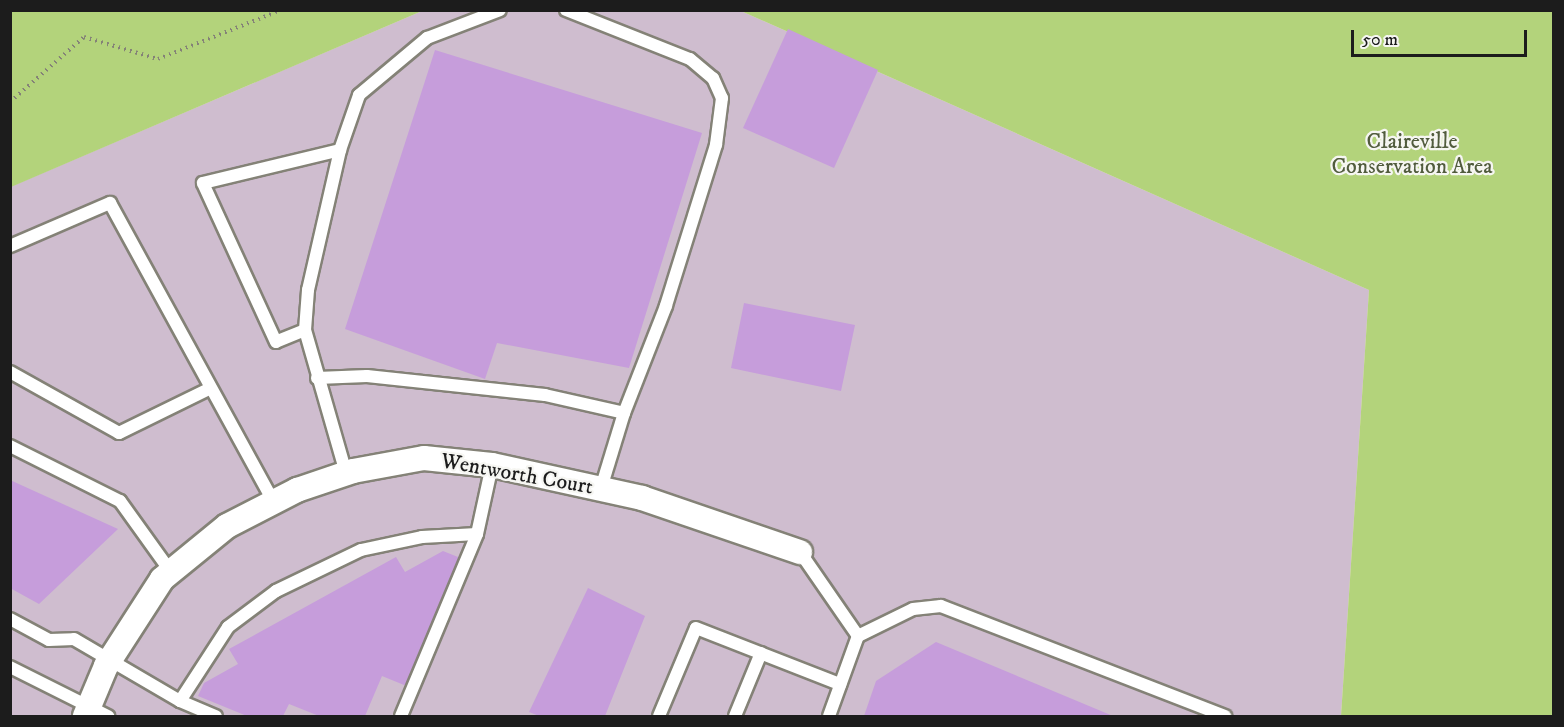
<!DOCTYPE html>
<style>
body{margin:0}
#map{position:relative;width:1564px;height:727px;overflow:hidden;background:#ede9d2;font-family:"IM FELL DW Pica",serif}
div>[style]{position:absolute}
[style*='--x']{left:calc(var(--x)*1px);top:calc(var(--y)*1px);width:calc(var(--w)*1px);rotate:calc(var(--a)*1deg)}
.industrial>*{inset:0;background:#cfbdcf}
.green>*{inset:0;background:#b3d37b}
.building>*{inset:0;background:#c69ddb}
.path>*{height:4px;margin-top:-2px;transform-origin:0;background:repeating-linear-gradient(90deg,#848277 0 1.5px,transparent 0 6px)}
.roads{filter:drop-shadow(2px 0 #848277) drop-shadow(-2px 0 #848277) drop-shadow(0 2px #848277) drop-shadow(0 -2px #848277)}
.lane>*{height:12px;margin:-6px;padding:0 6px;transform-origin:6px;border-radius:6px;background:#fff}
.street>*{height:24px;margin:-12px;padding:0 12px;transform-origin:12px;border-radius:12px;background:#fff}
span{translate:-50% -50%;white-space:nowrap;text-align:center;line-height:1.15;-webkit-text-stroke:4.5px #f6f6f2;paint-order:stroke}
.park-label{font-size:22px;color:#515c3d}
.street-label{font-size:22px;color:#1c1c1c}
.frame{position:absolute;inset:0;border:12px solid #1c1c1c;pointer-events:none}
.scale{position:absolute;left:1351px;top:30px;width:176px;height:27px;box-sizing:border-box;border:3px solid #1c1c1c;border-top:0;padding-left:8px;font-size:18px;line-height:21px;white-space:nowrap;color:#1c1c1c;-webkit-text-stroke:4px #f6f6f2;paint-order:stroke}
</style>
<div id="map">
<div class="industrial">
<i style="clip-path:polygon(422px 11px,741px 11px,1369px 290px,1341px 716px,11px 716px,10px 187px)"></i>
</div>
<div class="green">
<i style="clip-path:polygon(11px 10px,422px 10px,422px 11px,11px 187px)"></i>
<i style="clip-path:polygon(741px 11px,1553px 11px,1553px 716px,1341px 716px,1369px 290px)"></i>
</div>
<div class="building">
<i style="clip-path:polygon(788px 29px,878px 70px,834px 168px,743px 128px)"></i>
<i style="clip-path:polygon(435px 50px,702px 133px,629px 368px,497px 343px,485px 379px,345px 329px)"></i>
<i style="clip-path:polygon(744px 303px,855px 325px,841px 391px,731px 368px)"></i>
<i style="clip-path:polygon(10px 480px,118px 529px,39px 604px,10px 588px)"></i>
<i style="clip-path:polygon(443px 551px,463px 559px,409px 687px,382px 676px,365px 716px,319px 716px,289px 704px,283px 716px,247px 716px,198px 696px,204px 683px,238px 664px,229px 649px,396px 557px,405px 572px)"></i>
<i style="clip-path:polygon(588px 588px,645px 616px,605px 716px,539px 716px,529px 712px)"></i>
<i style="clip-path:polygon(936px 642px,1113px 716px,864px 716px,876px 681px)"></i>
</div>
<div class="path">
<i style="--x:10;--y:102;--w:98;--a:-41.3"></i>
<i style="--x:84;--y:37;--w:77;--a:16.6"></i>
<i style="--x:158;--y:59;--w:132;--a:-21.7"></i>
</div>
<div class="roads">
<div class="lane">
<i style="--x:566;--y:10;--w:133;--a:21.6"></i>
<i style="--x:690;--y:59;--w:30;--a:40"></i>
<i style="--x:713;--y:78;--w:22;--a:66"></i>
<i style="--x:722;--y:98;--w:47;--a:97.3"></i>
<i style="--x:716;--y:145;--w:169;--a:107.3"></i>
<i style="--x:666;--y:306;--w:115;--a:111.4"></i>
<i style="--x:10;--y:246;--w:109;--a:-23.3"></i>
<i style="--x:110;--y:203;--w:341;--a:61.3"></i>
<i style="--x:305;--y:330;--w:31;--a:158"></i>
<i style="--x:276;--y:342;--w:175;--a:-114.7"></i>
<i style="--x:203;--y:183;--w:141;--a:-13.5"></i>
<i style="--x:10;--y:372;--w:125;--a:29.2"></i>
<i style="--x:119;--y:433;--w:102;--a:-26.1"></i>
<i style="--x:317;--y:378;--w:50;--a:-2.3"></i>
<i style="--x:367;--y:376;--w:179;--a:6.1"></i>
<i style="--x:545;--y:395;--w:81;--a:12.8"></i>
<i style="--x:624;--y:413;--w:78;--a:107"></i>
<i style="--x:10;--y:446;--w:123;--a:26.6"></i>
<i style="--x:120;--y:501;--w:87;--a:54.3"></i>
<i style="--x:346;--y:473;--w:149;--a:-106"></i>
<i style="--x:305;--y:330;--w:40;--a:-85.7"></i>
<i style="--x:308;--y:290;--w:144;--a:-77.1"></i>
<i style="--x:340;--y:150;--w:58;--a:-70.9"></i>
<i style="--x:359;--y:95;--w:89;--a:-40"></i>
<i style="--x:427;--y:38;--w:78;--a:-21"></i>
<i style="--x:800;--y:552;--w:102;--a:55.4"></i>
<i style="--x:858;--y:636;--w:61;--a:-26.1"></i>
<i style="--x:913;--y:609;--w:28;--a:-6"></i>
<i style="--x:941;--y:606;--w:305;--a:21.2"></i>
<i style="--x:10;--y:619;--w:44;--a:28.3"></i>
<i style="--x:49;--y:640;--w:25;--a:-2"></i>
<i style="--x:74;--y:639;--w:123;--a:30.3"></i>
<i style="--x:180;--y:701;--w:88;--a:-57"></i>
<i style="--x:228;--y:627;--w:60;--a:-36.9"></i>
<i style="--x:276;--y:591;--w:94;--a:-25.8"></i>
<i style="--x:361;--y:550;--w:62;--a:-12"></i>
<i style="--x:422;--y:537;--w:55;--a:-3.1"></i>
<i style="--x:477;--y:534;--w:71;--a:-77.7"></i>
<i style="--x:10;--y:667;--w:110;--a:26.6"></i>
<i style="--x:180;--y:701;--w:39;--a:23"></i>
<i style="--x:401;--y:716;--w:197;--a:-67.3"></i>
<i style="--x:659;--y:716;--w:95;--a:-67.2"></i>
<i style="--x:696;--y:628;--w:155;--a:21.3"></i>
<i style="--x:735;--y:716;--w:68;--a:-67.6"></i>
<i style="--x:829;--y:716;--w:85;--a:-70.1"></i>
</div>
<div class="street">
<i style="--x:85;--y:716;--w:54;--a:-67.2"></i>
<i style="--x:106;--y:666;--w:103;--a:-57.2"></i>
<i style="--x:162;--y:579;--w:84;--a:-39.2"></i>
<i style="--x:227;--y:526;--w:79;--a:-27.2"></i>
<i style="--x:297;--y:490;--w:59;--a:-18.7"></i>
<i style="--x:353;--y:471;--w:72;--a:-10.4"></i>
<i style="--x:424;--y:458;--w:68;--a:5.9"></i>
<i style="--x:492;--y:465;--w:154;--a:12.4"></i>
<i style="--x:642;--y:498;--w:167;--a:18.9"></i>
</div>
</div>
<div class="park-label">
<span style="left:1412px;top:154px">Claireville<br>Conservation Area</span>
</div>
<div class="street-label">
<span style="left:517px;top:474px;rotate:10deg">Wentworth Court</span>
</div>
<div class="frame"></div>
<div class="scale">50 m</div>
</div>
